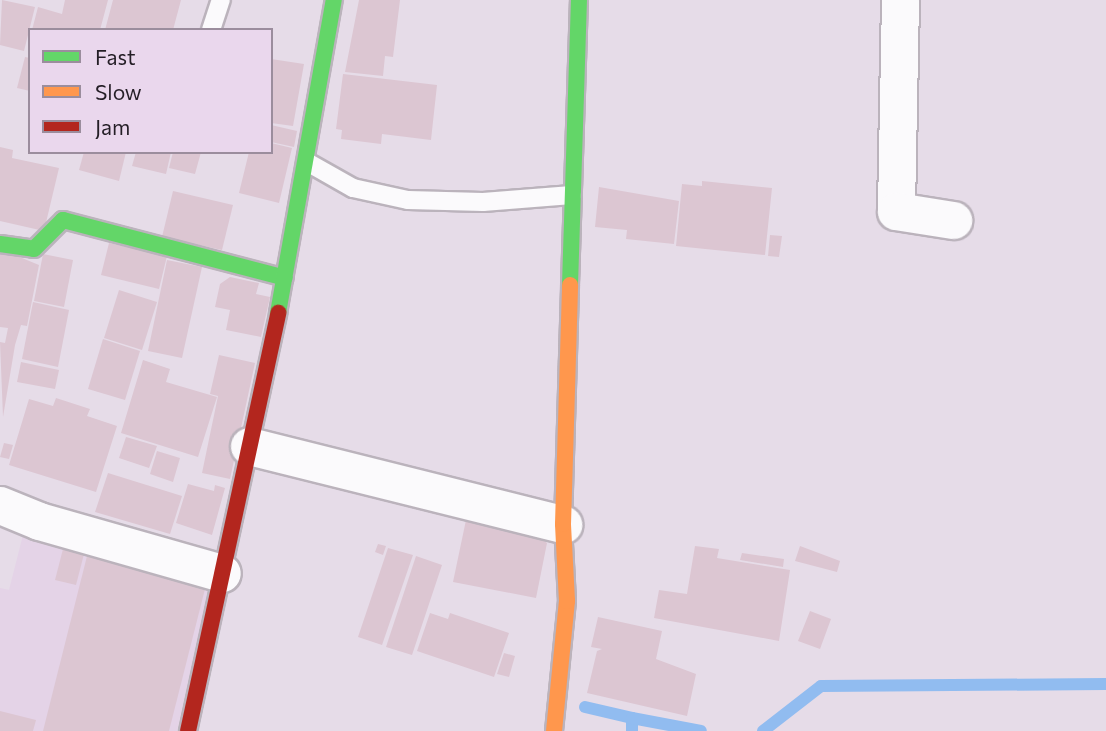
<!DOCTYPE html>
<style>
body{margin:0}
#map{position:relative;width:1106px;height:731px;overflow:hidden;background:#e6dce8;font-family:Commissioner,sans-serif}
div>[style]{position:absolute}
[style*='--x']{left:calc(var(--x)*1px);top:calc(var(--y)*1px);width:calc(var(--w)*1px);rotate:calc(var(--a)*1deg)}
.built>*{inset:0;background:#e4d3e7}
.stream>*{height:12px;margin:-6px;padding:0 6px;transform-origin:6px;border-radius:6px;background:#91bcf0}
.building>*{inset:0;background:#dcc6d2}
.roads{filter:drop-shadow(2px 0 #bbb3bc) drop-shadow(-2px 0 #bbb3bc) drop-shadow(0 2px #bbb3bc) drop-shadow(0 -2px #bbb3bc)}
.lane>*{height:18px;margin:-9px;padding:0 9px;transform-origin:9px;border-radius:9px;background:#fbfafc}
.street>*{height:37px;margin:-18.5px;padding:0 18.5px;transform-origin:18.5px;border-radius:18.5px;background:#fbfafc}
.fast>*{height:16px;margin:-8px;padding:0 8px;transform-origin:8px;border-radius:8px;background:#63d668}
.slow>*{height:16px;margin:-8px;padding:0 8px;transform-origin:8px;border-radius:8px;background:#ff974d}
.jam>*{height:16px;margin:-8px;padding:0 8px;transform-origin:8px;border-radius:8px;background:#b3261e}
span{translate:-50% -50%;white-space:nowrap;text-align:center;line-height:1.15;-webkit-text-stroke:6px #ead7ed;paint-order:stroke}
.legend{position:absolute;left:28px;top:28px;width:245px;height:126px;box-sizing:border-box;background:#ead7ed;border:2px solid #9b8d9d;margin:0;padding:9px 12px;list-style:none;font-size:21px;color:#241e26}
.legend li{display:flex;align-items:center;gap:14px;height:35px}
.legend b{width:35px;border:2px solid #9b8d9d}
</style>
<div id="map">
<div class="built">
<i style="clip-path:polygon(25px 527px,211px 578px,177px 731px,0 731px,0 588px,9px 590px)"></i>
</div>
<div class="stream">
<i style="--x:585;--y:707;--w:48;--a:13.2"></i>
<i style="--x:632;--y:731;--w:13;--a:-90"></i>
<i style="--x:632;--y:718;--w:70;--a:10.7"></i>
<i style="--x:763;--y:731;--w:73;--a:-37.8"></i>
<i style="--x:821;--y:686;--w:285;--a:-0.4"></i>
</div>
<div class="building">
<i style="clip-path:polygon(2px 0,35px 7px,24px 51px,0 45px)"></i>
<i style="clip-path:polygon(65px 0,108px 0,100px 30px,32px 30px,38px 7px,62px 14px)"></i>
<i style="clip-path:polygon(113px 0,181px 0,173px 30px,105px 30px)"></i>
<i style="clip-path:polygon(359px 0,400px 0,393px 57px,385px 56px,383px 76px,345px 72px)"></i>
<i style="clip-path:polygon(25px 57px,30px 58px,30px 91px,17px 88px)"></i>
<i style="clip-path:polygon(271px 59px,304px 64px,293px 126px,271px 123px)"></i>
<i style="clip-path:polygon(343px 74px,437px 85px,431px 140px,382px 134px,381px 144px,341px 139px,342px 130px,336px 129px)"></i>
<i style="clip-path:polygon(271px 125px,297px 131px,294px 147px,271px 142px)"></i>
<i style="clip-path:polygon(271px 143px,292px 148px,279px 203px,239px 193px,249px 152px,271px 152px)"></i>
<i style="clip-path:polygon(0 147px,13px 150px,12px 158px,59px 168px,44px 231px,0 221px)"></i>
<i style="clip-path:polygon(84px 152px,126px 152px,119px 181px,79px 170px)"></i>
<i style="clip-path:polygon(136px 152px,171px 152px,166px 174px,132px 166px)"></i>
<i style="clip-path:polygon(173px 152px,201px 152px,195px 174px,169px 168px)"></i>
<i style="clip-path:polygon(702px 181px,772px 188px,765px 255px,676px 246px,682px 184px,702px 186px)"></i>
<i style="clip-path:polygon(599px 187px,679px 201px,674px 244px,626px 239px,627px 230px,595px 227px)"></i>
<i style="clip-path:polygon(173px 191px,233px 205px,222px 250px,162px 237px)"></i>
<i style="clip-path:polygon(770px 235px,782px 236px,779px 257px,768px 256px)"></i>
<i style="clip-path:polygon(109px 243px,167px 256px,159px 289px,101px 275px)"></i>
<i style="clip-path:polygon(0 249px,39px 265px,27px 326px,21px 325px,15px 345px,3px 417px,0 342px,5px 343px,8px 328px,0 327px)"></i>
<i style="clip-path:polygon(43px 254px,73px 260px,64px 307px,34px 301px)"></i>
<i style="clip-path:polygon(167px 260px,202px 267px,182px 358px,148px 351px)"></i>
<i style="clip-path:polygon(230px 277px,259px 283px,256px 294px,270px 297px,261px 337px,226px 330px,230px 310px,215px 307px,220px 284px)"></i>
<i style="clip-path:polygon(119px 290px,157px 302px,142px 350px,104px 338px)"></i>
<i style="clip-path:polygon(33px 302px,69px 310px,58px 367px,22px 359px)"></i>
<i style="clip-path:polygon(103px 339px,140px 351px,125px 400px,88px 389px)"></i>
<i style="clip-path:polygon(219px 355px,255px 363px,230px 479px,202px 473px,218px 396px,210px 394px)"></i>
<i style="clip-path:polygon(143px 360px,170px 369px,166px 382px,217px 397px,198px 457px,121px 433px)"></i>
<i style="clip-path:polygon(21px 362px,59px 370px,55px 389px,17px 382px)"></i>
<i style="clip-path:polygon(56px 398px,90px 409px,87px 416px,117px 426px,96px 492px,9px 465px,29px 399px,53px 406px)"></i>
<i style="clip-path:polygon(126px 437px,157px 446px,149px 468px,119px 458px)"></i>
<i style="clip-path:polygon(4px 443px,13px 445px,9px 459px,0 457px)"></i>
<i style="clip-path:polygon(157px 451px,180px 458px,173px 482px,150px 474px)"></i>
<i style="clip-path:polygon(108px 473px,182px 496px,170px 534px,95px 512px)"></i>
<i style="clip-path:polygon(188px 484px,214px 491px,215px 485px,225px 488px,212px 535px,176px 523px)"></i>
<i style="clip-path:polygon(466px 520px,532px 532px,547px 543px,536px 598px,453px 582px)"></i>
<i style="clip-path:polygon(378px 544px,386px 546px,383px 555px,375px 552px)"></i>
<i style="clip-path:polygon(695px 546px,719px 549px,717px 558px,790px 570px,779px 641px,654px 618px,659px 590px,687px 594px)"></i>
<i style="clip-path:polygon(800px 546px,840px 561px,837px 572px,795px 561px)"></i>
<i style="clip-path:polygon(388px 548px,413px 555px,382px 645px,358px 637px)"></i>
<i style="clip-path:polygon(63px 549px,84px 554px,76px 585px,55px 580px)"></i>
<i style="clip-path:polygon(742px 553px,784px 559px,783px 567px,740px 560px)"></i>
<i style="clip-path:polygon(87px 556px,206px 585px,169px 731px,43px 731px)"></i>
<i style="clip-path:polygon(416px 556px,442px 565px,412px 655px,386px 647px)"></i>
<i style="clip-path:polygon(810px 611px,831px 619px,820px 649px,798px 641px)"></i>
<i style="clip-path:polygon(430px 613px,448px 619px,450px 613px,509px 633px,494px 677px,417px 651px)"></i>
<i style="clip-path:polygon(598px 617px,662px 631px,656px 659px,696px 674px,687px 716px,587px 693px,597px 651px,602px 649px,591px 647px)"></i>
<i style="clip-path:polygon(504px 653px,515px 656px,509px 677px,497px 674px)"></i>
<i style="clip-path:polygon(0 711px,36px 720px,33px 731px,0 731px)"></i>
</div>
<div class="roads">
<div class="lane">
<i style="--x:211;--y:30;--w:32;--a:-72"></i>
<i style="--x:307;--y:162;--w:53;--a:29.5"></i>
<i style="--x:353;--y:188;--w:56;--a:12.3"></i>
<i style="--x:408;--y:200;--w:75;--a:1.5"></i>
<i style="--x:483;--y:202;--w:89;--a:-4.5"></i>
</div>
<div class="street">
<i style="--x:900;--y:0;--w:211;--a:91.1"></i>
<i style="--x:896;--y:211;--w:58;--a:9"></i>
<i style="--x:249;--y:446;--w:324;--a:14"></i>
<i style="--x:0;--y:505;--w:42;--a:22.3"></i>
<i style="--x:39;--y:521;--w:190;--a:15.9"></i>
</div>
<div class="fast">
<i style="--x:0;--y:244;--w:34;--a:8"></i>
<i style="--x:34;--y:249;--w:41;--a:-45"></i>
<i style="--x:63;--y:220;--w:229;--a:14.6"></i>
<i style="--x:570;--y:285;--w:285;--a:-88.2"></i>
<i style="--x:278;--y:313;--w:318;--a:-79.9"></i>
</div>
<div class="slow">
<i style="--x:554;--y:731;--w:131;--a:-84.3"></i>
<i style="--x:567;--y:601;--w:77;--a:-93"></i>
<i style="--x:563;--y:524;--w:239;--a:-88.3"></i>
</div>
<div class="jam">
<i style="--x:188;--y:731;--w:428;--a:-77.8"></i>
</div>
</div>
<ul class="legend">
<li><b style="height:9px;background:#63d668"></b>Fast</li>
<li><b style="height:9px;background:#ff974d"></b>Slow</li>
<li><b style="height:9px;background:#b3261e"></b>Jam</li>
</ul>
</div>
